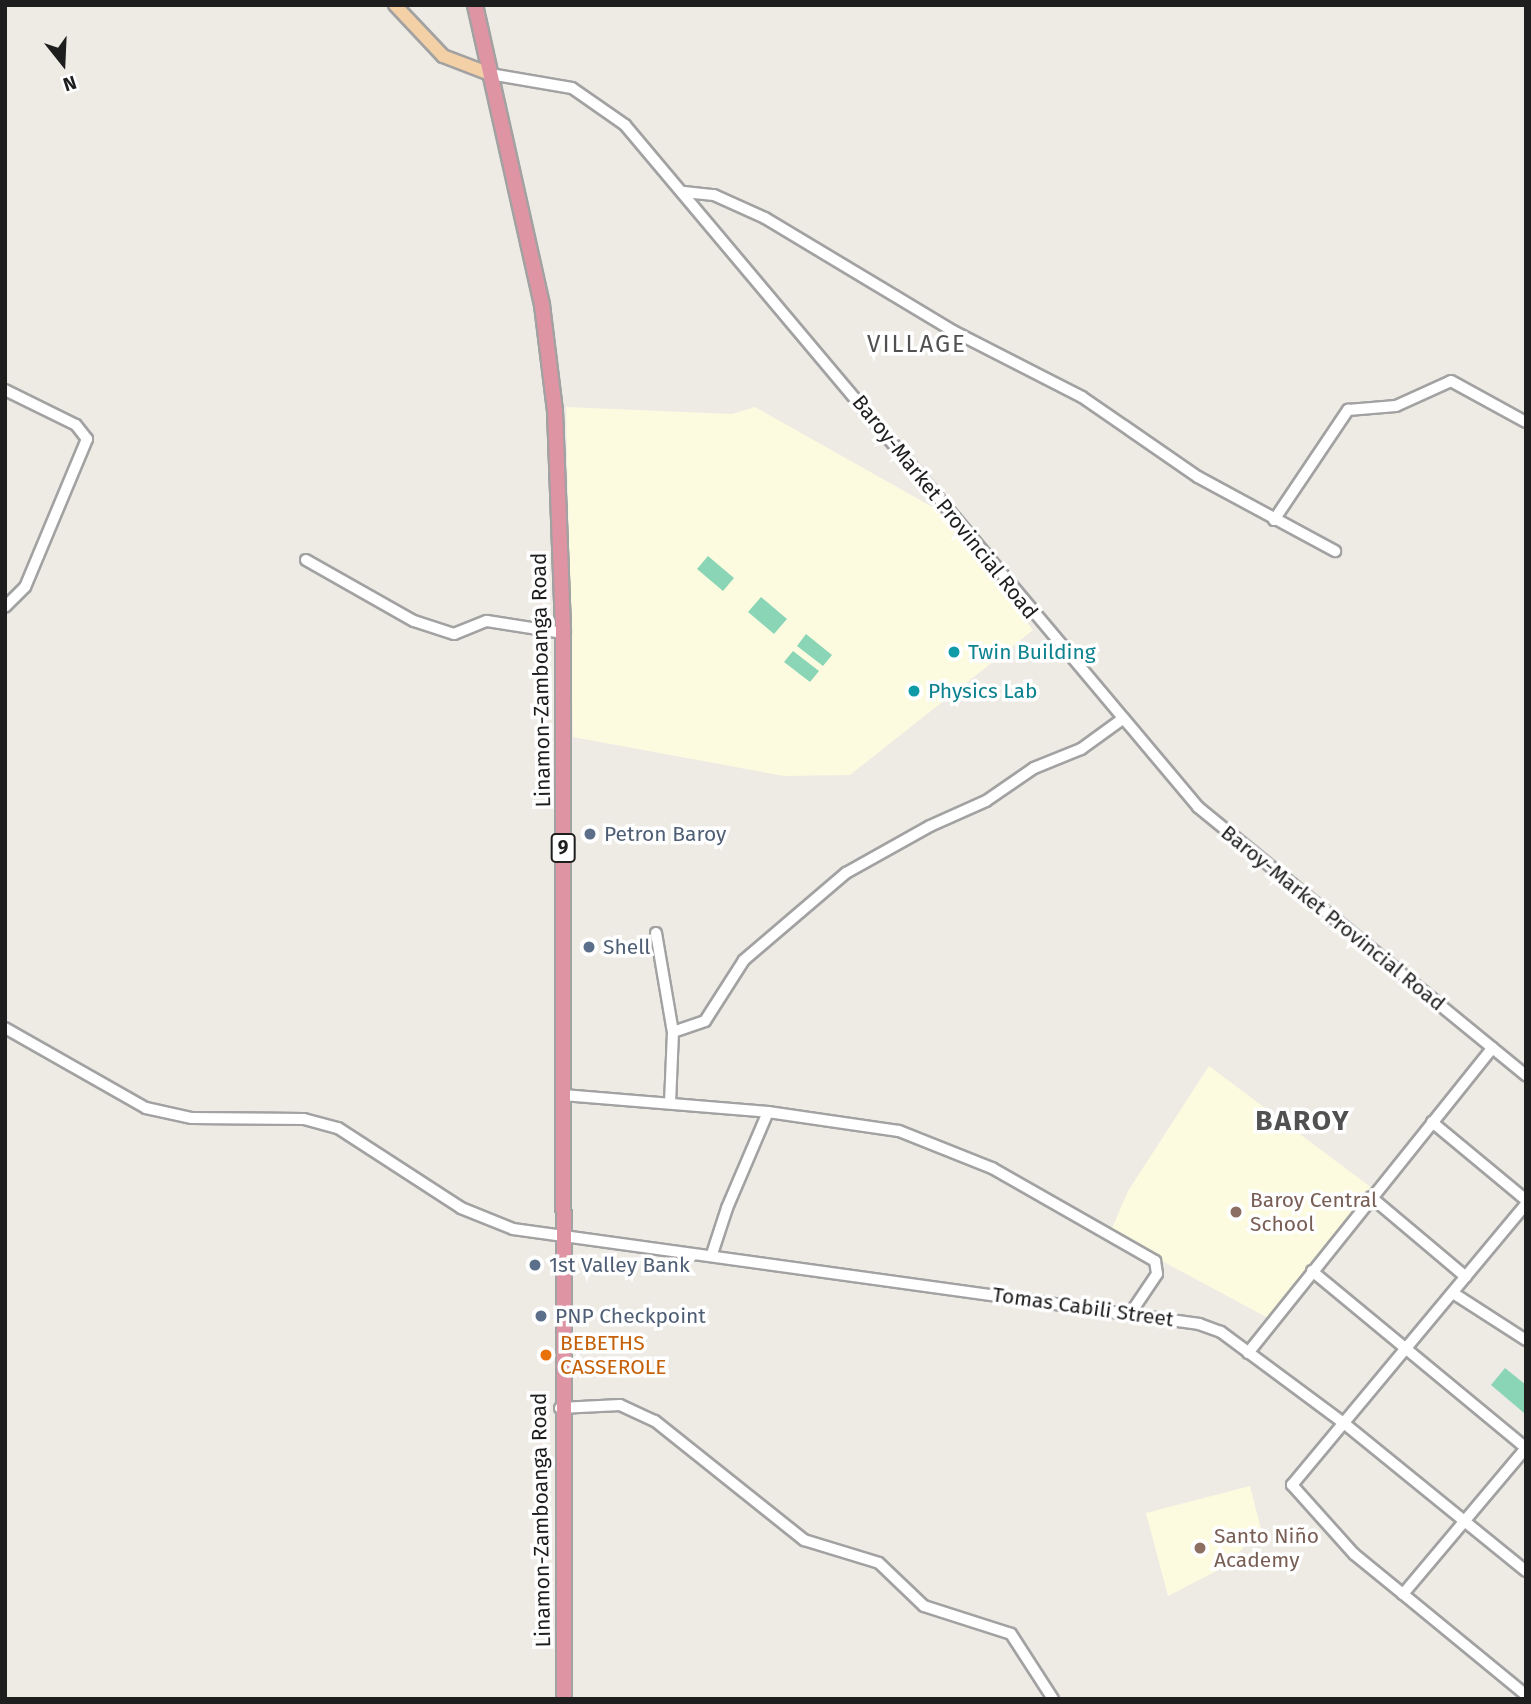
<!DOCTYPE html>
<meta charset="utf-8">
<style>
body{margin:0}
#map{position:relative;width:1531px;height:1704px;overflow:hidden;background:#eeebe5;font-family:"Fira Sans",sans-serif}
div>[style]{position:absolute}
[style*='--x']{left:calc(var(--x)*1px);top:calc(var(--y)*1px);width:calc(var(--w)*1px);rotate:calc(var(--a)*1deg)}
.education>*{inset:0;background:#fcfbe0}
.pitch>*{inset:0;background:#8bd5b7}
.roads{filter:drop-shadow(2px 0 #a2a2a2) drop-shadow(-2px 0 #a2a2a2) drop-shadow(0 2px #a2a2a2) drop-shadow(0 -2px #a2a2a2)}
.minor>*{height:10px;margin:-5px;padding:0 5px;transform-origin:5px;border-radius:5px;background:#fff}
.major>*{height:12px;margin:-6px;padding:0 6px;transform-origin:6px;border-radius:6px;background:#f3d0a6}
.highway>*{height:14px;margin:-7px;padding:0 7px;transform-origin:7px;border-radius:7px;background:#de94a3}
.dots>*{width:19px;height:19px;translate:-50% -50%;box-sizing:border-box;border:4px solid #fff;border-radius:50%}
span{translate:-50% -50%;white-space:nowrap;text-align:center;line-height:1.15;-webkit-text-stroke:7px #fff;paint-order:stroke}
.shield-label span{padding:2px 5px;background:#fff;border:2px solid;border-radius:5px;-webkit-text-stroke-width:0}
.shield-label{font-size:19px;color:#1e1e1e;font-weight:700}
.street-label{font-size:21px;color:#1e1e1e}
.culture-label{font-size:21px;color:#0d838f}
.left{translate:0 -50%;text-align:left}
.service-label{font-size:21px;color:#4e5e75}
.education-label{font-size:21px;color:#785e54}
.food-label{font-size:21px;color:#c56008}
.quarter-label{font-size:24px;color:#515151;letter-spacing:2px}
.district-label{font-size:28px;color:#515151;font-weight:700;letter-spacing:2px}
.frame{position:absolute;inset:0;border:7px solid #1e1e1e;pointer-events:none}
.north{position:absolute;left:28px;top:28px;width:70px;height:70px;-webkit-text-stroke:5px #fff;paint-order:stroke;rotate:162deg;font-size:19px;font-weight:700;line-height:28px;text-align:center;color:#1e1e1e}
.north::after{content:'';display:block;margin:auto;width:24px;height:32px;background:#1e1e1e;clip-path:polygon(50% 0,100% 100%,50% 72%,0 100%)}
</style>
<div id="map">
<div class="education">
<i style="clip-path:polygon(566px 407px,732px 414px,755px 407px,936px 509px,1033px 630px,850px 775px,784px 776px,573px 737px)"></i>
<i style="clip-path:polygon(1209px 1066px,1372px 1188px,1268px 1318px,1110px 1233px,1128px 1191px)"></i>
<i style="clip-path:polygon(1250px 1486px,1261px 1529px,1226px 1566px,1168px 1596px,1146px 1513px)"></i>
</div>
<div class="pitch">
<i style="clip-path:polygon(708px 556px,734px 578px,723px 591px,697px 569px)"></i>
<i style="clip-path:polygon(761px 597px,787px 619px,774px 634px,748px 612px)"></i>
<i style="clip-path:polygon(806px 634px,832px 655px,823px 666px,797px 646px)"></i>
<i style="clip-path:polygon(793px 651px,819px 671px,810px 682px,784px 662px)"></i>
<i style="clip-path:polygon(1505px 1368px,1526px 1385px,1524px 1413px,1491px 1385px)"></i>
</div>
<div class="roads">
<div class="minor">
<i style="--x:490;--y:74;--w:83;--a:9.7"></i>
<i style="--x:572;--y:88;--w:65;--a:34.9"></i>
<i style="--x:625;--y:125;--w:891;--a:49.96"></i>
<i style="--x:1198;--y:807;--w:424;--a:39.3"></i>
<i style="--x:684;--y:192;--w:30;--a:6"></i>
<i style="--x:714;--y:195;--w:56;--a:24.3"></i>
<i style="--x:765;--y:218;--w:219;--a:31"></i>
<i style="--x:953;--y:331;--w:145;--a:27.1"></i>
<i style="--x:1082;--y:397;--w:141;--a:34.6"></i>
<i style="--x:1198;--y:477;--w:156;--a:28.4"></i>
<i style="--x:5;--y:390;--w:79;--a:26.2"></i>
<i style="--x:76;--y:425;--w:18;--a:52"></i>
<i style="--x:87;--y:439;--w:160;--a:112.7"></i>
<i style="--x:25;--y:587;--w:28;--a:135"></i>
<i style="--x:1274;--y:520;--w:133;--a:-56.1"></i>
<i style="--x:1348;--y:410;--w:48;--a:-4.8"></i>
<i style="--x:1396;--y:406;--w:60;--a:-24.4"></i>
<i style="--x:1451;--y:381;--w:85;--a:28.7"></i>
<i style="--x:306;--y:560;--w:124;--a:29.5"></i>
<i style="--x:414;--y:621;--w:42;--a:18"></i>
<i style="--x:454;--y:634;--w:35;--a:-22"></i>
<i style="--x:487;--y:621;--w:77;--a:9"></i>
<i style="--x:656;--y:933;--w:100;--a:80.3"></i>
<i style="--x:673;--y:1032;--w:71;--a:92.4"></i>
<i style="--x:5;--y:1028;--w:162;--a:29.6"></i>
<i style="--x:146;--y:1108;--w:47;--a:12.3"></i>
<i style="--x:192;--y:1118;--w:112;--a:0.5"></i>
<i style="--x:304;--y:1119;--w:35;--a:15"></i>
<i style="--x:338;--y:1128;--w:147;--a:33"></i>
<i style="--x:461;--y:1208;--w:56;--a:22"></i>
<i style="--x:513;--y:1229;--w:693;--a:7.88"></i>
<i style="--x:1199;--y:1324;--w:23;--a:20"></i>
<i style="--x:1221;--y:1332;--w:154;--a:36.6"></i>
<i style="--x:1345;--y:1424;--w:233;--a:39.1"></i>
<i style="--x:673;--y:1032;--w:34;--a:-19"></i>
<i style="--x:705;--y:1021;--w:72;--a:-57.4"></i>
<i style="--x:744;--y:960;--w:134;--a:-40.5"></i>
<i style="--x:846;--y:873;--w:96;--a:-29.2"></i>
<i style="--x:930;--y:826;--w:61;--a:-24.1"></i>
<i style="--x:986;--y:801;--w:58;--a:-34.5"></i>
<i style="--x:1034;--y:768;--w:51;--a:-22"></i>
<i style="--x:1081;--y:749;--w:49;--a:-35.9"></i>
<i style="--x:563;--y:1095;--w:206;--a:4.7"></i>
<i style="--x:768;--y:1112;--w:132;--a:8.3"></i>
<i style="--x:899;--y:1131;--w:100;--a:21.7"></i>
<i style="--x:992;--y:1168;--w:188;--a:29.7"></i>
<i style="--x:1155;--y:1261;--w:13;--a:81"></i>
<i style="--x:1157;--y:1274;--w:48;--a:124"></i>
<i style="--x:1432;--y:1122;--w:122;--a:39.7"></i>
<i style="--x:1371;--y:1197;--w:124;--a:40.1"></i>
<i style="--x:712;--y:1254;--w:48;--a:-71.9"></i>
<i style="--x:727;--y:1208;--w:104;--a:-66.9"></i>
<i style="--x:1312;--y:1271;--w:278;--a:39.6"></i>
<i style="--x:1453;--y:1293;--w:87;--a:32.8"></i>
<i style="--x:1248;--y:1353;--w:391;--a:-51.3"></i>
<i style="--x:560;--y:1408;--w:60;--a:-2.9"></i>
<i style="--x:620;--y:1405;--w:38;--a:25"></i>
<i style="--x:655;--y:1421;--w:191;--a:38.6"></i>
<i style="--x:804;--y:1540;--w:78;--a:17"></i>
<i style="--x:879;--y:1563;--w:62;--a:43.7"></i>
<i style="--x:924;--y:1606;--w:91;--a:17.8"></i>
<i style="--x:1011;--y:1634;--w:77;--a:57.1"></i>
<i style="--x:1526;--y:1448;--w:191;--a:130.1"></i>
<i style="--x:1403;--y:1594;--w:159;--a:39.4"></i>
<i style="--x:1403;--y:1594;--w:63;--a:-140.8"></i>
<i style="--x:1354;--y:1554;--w:93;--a:-131.9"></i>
<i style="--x:1292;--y:1485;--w:366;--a:-50.2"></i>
</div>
<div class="major">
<i style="--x:395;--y:5;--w:70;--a:46.7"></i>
<i style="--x:443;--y:56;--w:50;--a:21"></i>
</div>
<div class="highway">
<i style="--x:475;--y:5;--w:307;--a:77.4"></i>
<i style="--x:542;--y:305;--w:107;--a:83"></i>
<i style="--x:555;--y:411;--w:222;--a:87.9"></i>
<i style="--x:563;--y:633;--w:1066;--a:89.95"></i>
</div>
</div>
<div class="dots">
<i style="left:954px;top:652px;background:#0f9aa8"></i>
<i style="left:914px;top:691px;background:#0f9aa8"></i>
<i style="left:590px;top:834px;background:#5c6f8a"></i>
<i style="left:589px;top:947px;background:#5c6f8a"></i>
<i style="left:1236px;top:1212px;background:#8d6e63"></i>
<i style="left:535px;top:1265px;background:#5c6f8a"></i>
<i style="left:541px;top:1316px;background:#5c6f8a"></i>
<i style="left:546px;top:1355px;background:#e8710a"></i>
<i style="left:1200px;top:1548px;background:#8d6e63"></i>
</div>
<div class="shield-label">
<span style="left:563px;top:848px">9</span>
</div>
<div class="street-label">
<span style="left:945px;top:507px;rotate:51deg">Baroy-Market Provincial Road</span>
<span style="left:541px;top:680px;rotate:-91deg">Linamon-Zamboanga Road</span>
<span style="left:1333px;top:918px;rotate:39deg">Baroy-Market Provincial Road</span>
<span style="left:1083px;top:1307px;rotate:8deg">Tomas Cabili Street</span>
<span style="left:541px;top:1520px;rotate:-91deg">Linamon-Zamboanga Road</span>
</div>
<div class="culture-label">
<span class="left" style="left:968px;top:652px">Twin Building</span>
<span class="left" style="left:928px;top:691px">Physics Lab</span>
</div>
<div class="service-label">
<span class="left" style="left:604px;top:834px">Petron Baroy</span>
<span class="left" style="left:603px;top:947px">Shell</span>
<span class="left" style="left:549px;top:1265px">1st Valley Bank</span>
<span class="left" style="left:555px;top:1316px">PNP Checkpoint</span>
</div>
<div class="education-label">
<span class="left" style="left:1250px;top:1212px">Baroy Central<br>School</span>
<span class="left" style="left:1214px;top:1548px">Santo Niño<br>Academy</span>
</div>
<div class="food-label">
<span class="left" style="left:560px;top:1355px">BEBETHS<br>CASSEROLE</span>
</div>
<div class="quarter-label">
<span style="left:917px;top:345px">VILLAGE</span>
</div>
<div class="district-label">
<span style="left:1303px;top:1121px">BAROY</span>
</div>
<div class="frame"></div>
<div class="north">N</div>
</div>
